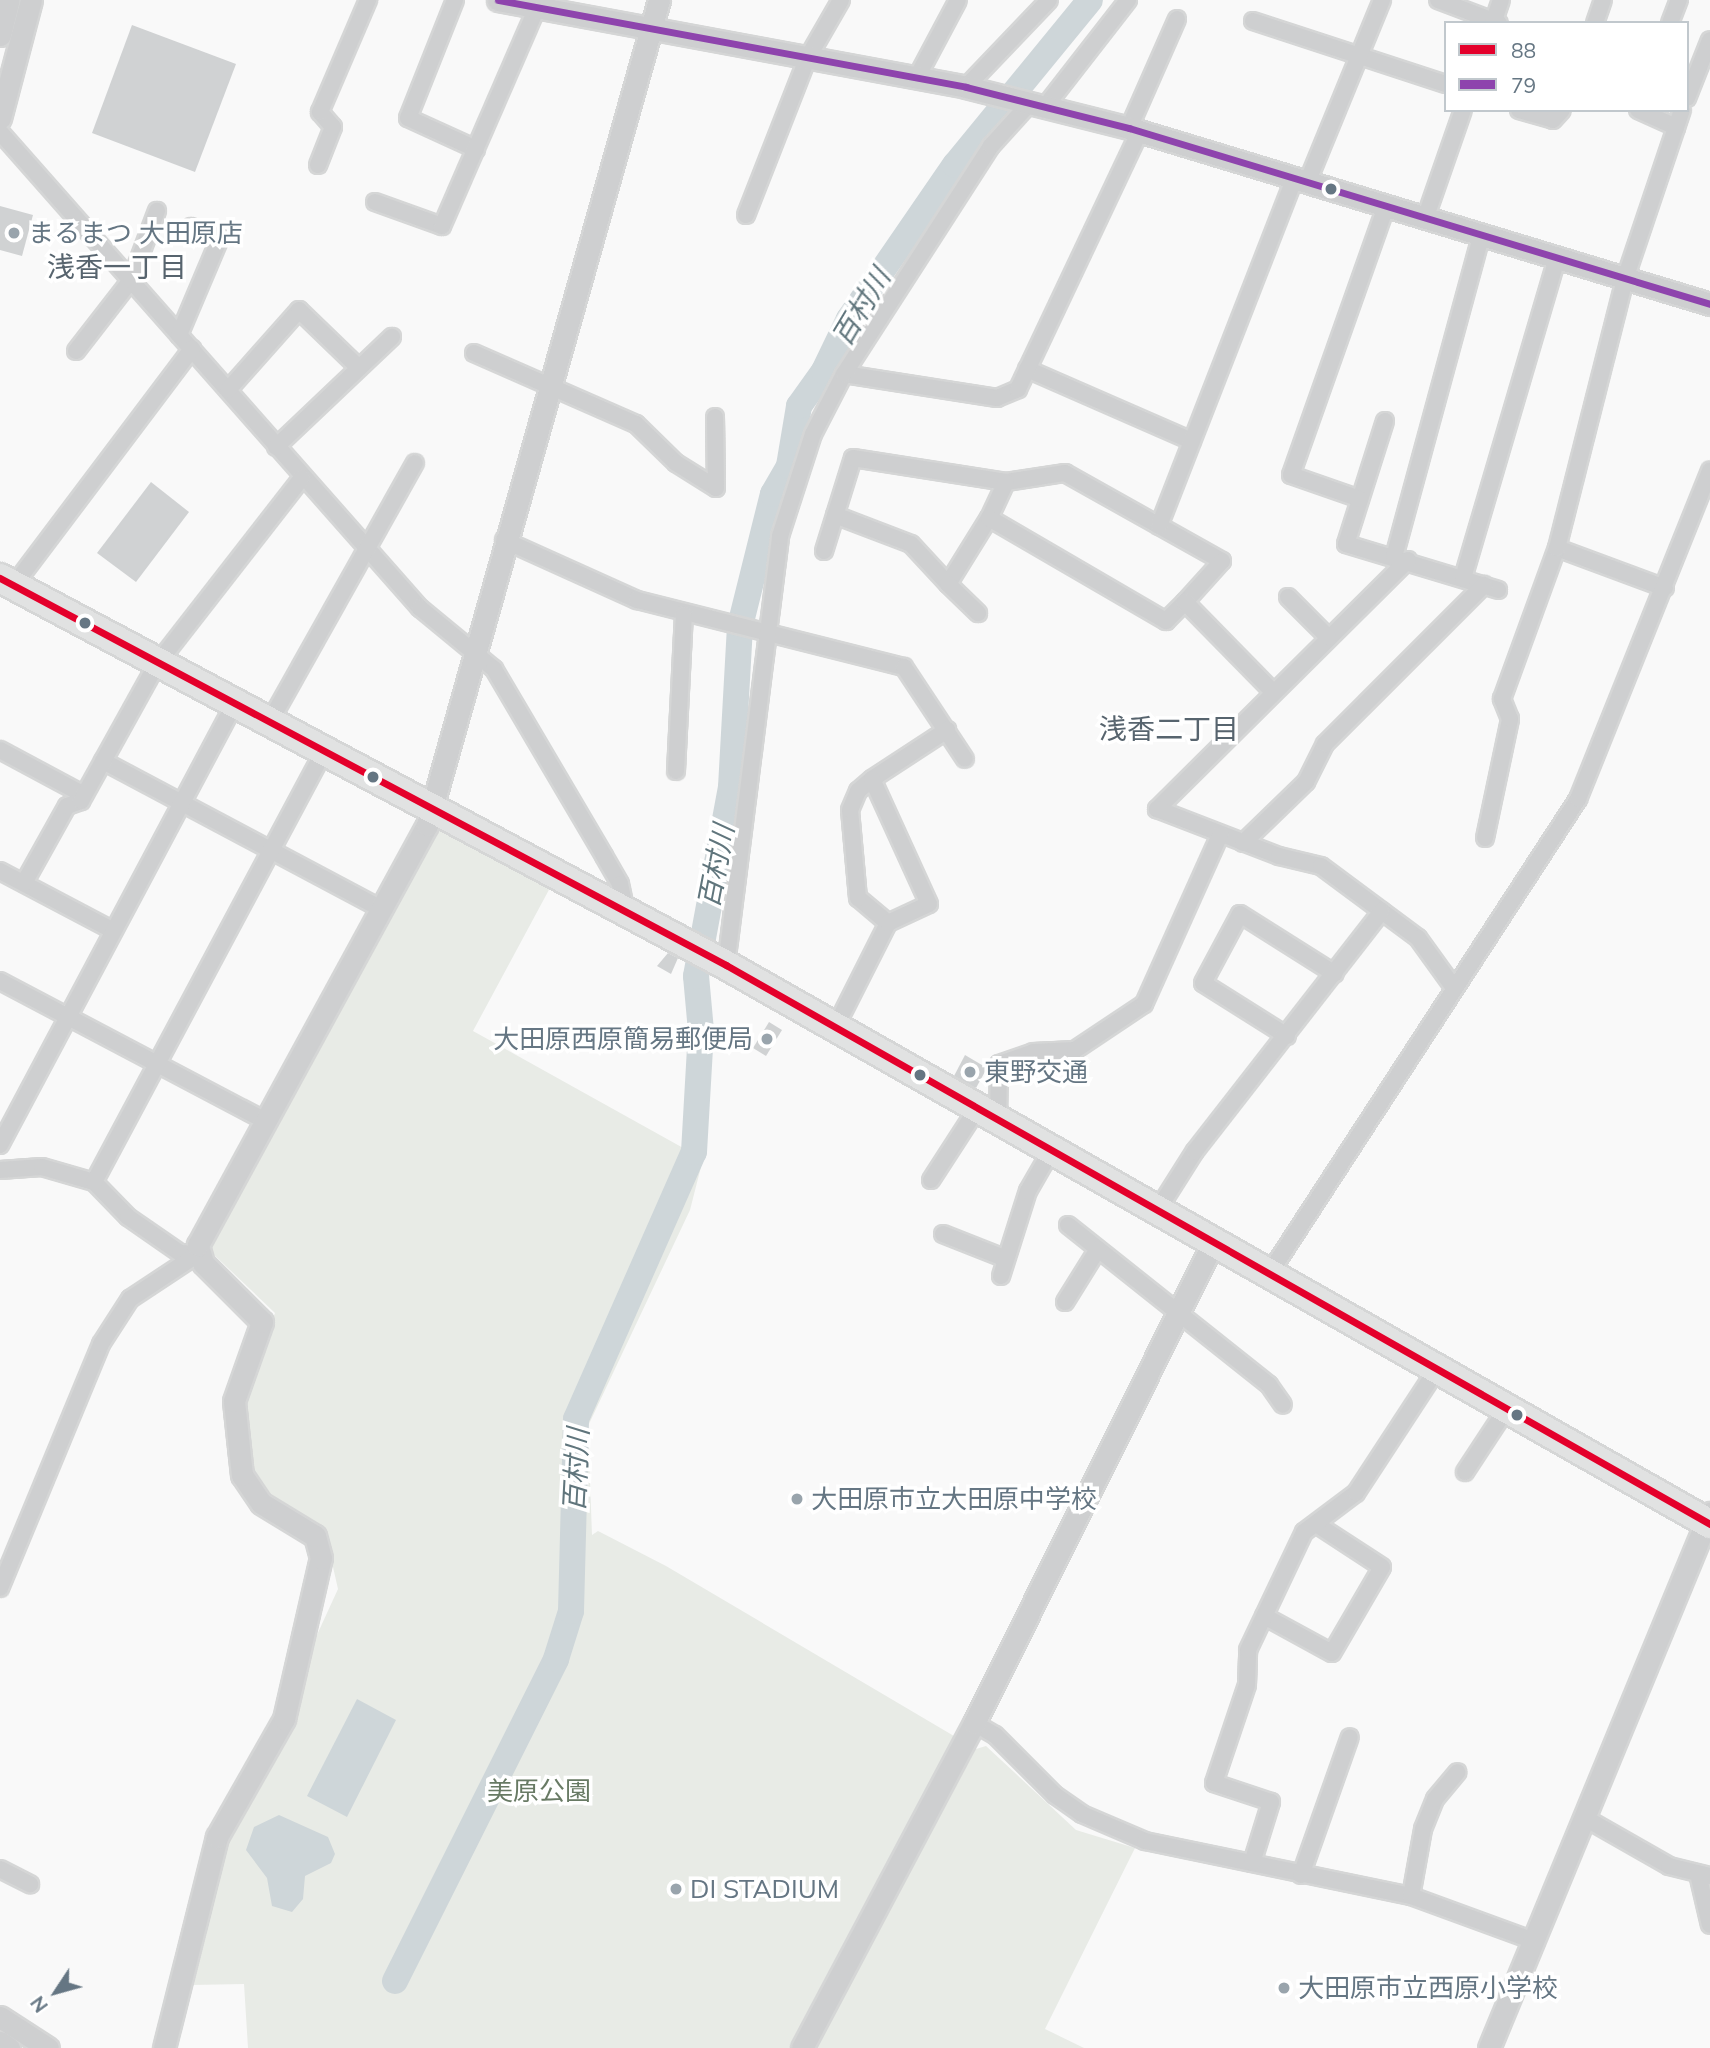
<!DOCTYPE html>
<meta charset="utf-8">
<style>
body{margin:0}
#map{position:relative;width:1710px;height:2048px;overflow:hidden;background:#f9f9f9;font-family:Mulish,"Noto Sans JP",sans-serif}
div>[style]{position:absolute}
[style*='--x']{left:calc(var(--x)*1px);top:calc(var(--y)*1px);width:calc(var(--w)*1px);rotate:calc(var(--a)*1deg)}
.green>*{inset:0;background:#e8ebe6}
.water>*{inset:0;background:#ced6d9}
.river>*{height:26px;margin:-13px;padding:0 13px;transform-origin:13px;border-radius:13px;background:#ced6d9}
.building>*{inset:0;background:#d0d2d3}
.roads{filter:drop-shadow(2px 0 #d5d6d6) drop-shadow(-2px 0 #d5d6d6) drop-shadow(0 2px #d5d6d6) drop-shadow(0 -2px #d5d6d6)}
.minor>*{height:16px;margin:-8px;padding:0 8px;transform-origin:8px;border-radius:8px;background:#cecfd0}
.tertiary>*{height:21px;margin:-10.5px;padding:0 10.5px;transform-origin:10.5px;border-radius:10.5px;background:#cecfd0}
.trunk>*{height:28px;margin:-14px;padding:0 14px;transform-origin:14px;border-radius:14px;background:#e1e2e2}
.bus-1>*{height:7px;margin:-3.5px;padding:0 3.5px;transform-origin:3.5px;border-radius:3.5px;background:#e4002b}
.bus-2>*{height:7px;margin:-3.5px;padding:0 3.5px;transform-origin:3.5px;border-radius:3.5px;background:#8e44ad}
.dots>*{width:19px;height:19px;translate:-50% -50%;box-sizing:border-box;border:4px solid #fff;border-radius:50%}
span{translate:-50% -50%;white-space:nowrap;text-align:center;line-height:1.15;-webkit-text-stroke:7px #fff;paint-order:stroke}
.poi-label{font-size:26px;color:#657683}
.left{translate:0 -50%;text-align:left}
.right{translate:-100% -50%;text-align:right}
.park-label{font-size:26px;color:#687a64}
.neighbourhood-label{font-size:28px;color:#57646e}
.water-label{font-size:28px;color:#60757c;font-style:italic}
.legend{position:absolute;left:1444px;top:21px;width:245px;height:91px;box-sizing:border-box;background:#fff;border:2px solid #c1c8cd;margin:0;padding:9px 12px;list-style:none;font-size:21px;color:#657683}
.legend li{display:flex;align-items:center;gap:14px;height:35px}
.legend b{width:35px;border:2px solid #c1c8cd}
.north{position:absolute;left:21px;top:1957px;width:70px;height:70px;-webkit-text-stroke:5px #fff;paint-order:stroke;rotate:234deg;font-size:19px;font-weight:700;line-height:28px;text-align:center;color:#657683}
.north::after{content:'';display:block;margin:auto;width:24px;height:32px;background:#657683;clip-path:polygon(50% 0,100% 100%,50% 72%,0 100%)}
</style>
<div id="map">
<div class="green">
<i style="clip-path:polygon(438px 828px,551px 886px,473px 1031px,703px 1159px,690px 1210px,588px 1426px,592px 1535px,598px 1531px,666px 1566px,976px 1749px,986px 1746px,1076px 1830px,1135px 1848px,1045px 2029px,1084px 2048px,248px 2048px,244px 1984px,191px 1985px,223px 1840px,338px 1589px,328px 1545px,264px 1492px,252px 1475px,241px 1433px,247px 1386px,275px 1313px,208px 1249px,210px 1238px)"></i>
</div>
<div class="water">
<i style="clip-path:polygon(357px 1699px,396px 1720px,347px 1817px,307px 1796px)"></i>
<i style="clip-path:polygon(279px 1815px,328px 1837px,335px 1854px,331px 1863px,305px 1876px,303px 1899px,292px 1912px,272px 1906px,267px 1878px,246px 1850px,254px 1827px)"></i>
</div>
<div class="river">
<i style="--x:395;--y:1981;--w:360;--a:-63.4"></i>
<i style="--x:556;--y:1659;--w:50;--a:-72.6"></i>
<i style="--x:571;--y:1611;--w:192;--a:-88.5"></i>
<i style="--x:576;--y:1419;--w:292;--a:-66.2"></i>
<i style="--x:694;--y:1152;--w:121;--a:-86.7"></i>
<i style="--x:701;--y:1031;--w:55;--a:-95.2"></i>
<i style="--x:696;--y:976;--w:192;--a:-79.5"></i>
<i style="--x:731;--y:787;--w:161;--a:-86.8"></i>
<i style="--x:740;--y:626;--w:136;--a:-76"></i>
<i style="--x:773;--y:494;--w:32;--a:-60"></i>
<i style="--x:789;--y:466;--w:61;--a:-80.5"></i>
<i style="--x:799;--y:406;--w:43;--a:-54.5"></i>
<i style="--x:824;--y:371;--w:58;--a:-64.3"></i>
<i style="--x:849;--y:319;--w:187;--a:-55.5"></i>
<i style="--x:955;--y:165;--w:213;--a:-50.7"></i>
</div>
<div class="building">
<i style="clip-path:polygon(132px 25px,236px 64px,195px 172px,92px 133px)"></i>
<i style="clip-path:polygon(0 206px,33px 215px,22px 256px,0 250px)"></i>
<i style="clip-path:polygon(151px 482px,189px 512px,136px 582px,97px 553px)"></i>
<i style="clip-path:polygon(668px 953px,678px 958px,671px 974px,657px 966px)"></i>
<i style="clip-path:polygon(769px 1022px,782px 1030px,766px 1056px,753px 1048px)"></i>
<i style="clip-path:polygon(965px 1055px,987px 1068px,976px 1088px,954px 1076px)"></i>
</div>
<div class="roads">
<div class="minor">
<i style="--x:455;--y:0;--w:127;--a:111.7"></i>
<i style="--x:408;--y:118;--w:75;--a:24.5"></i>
<i style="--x:1438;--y:0;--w:65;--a:20.7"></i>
<i style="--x:1253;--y:21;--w:203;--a:18.1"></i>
<i style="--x:1493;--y:23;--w:24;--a:-71"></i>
<i style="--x:1595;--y:23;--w:24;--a:-71"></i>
<i style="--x:1670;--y:23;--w:25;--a:-69"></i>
<i style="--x:916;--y:79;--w:89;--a:-62"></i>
<i style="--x:966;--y:87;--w:120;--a:-46.3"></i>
<i style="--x:1687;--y:98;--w:62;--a:-68.4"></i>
<i style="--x:1044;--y:108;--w:137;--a:-52.1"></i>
<i style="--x:1519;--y:110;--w:35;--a:16"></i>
<i style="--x:1553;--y:120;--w:13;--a:-48"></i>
<i style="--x:1638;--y:110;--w:42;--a:24.1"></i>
<i style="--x:1129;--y:128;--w:119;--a:-66.2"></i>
<i style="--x:0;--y:132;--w:635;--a:48.58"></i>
<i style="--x:420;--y:608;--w:96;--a:39.5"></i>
<i style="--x:494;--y:669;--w:217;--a:59.5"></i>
<i style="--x:604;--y:856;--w:32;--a:60"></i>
<i style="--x:620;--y:884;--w:29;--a:78"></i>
<i style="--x:318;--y:165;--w:41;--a:-68.5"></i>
<i style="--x:333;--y:127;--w:20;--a:-131"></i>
<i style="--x:320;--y:112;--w:122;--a:-66.8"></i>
<i style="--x:1307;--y:183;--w:198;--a:-67.7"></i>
<i style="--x:375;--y:202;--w:71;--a:19.7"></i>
<i style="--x:442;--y:226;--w:239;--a:-66.5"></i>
<i style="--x:746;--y:215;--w:168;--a:-68.6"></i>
<i style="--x:807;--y:59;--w:68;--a:-60"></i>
<i style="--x:1425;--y:219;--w:115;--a:-70.8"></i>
<i style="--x:179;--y:335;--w:105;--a:-67.1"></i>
<i style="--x:220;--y:238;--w:31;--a:-159"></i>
<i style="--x:76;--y:351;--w:90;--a:-52.2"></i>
<i style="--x:131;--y:280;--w:74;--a:-69.4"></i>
<i style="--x:474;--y:353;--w:177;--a:23.7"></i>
<i style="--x:636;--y:424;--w:56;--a:44.3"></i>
<i style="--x:676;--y:463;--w:47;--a:32"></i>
<i style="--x:716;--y:488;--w:71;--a:-90.8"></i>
<i style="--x:1027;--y:369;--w:180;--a:23.6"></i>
<i style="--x:844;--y:374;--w:155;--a:8.9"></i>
<i style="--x:997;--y:398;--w:23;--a:-23"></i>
<i style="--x:1018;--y:389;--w:285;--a:-64.7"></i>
<i style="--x:228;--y:390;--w:107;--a:-48.4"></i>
<i style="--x:299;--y:310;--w:83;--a:44"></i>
<i style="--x:1385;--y:421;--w:129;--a:107.6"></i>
<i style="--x:1346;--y:544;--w:159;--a:16.8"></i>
<i style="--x:276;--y:447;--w:160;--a:-43.5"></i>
<i style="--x:1006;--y:482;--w:60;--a:-8.7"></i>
<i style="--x:1065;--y:473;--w:180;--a:29.3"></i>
<i style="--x:1222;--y:561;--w:55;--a:132.1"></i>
<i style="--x:1360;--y:499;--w:73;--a:-160.8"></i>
<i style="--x:1291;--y:475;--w:284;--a:-70.5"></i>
<i style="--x:835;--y:515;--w:81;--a:20.9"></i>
<i style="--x:911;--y:544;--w:54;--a:47.2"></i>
<i style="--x:948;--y:584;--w:78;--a:-58.2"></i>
<i style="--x:1159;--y:526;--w:372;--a:-68.7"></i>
<i style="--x:504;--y:540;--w:146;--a:24.3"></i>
<i style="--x:637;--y:600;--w:275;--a:14.1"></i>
<i style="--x:904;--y:667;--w:110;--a:56.5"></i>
<i style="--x:1557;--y:548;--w:115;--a:20.3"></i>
<i style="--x:824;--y:551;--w:97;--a:-72.7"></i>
<i style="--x:853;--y:458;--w:155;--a:8.9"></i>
<i style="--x:1006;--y:482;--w:40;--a:115"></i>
<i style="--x:989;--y:518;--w:205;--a:30.2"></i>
<i style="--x:1166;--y:621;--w:27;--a:-45"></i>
<i style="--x:1185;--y:602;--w:126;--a:45.6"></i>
<i style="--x:1394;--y:557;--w:333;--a:-74.8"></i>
<i style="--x:1408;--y:560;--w:354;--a:135.2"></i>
<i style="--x:1157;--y:809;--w:131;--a:21.1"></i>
<i style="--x:1279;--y:856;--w:43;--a:13.4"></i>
<i style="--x:1321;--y:866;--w:121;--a:36.6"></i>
<i style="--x:1418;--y:938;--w:62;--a:54.2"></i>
<i style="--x:1463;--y:578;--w:333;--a:-73.6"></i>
<i style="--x:948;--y:584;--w:42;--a:44"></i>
<i style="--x:14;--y:585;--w:296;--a:-53"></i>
<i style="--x:1288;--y:597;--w:57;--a:45"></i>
<i style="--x:269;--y:723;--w:298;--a:-60.7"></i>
<i style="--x:0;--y:750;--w:95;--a:28.2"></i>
<i style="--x:103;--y:761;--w:314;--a:28"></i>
<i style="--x:676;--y:771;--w:157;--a:-87.1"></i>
<i style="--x:1485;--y:838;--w:122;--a:-78.1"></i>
<i style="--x:1510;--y:719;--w:22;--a:-112"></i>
<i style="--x:1502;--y:699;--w:161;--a:-70"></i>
<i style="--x:1557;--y:548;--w:277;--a:-75.8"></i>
<i style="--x:1625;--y:279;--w:178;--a:-71.4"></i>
<i style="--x:1243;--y:843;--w:88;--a:-44.1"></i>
<i style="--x:1306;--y:782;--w:42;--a:-63.4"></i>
<i style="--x:1325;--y:744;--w:225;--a:-45"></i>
<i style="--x:0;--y:871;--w:127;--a:27.8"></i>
<i style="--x:24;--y:883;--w:88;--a:-60.8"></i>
<i style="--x:67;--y:806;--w:15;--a:-20"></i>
<i style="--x:81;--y:801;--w:157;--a:-61"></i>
<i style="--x:157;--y:664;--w:236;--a:-52.1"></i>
<i style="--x:888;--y:923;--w:39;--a:-140"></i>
<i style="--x:858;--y:898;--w:88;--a:-95.2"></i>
<i style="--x:850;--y:810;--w:21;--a:-67"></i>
<i style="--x:858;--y:791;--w:18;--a:-41"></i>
<i style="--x:872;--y:779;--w:90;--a:-33.2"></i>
<i style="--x:726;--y:965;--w:432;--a:-82.8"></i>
<i style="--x:780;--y:536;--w:107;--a:-72.1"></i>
<i style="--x:813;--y:434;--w:68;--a:-62.7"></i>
<i style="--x:844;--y:374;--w:271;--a:-57.2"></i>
<i style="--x:991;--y:146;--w:57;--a:-47.9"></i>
<i style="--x:0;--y:981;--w:300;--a:27.8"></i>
<i style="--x:835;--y:1028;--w:118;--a:-63.2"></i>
<i style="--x:888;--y:923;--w:45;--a:-24.9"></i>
<i style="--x:929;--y:904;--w:137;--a:-114.5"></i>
<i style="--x:1287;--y:1036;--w:99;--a:-147.8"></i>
<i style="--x:1203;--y:983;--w:78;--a:-61.8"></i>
<i style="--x:1240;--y:914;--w:112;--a:32.3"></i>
<i style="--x:998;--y:1121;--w:57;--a:-89"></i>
<i style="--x:999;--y:1064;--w:36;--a:-19"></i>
<i style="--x:1033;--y:1052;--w:42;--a:-2.7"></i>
<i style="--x:1075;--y:1050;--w:83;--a:-33.7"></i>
<i style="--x:1144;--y:1004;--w:185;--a:-65.8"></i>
<i style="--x:0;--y:1145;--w:498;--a:-62"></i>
<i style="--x:0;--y:1170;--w:42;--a:-4.1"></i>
<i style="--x:42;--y:1167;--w:54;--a:16.1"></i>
<i style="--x:94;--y:1182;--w:49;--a:45.8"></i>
<i style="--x:128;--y:1217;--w:63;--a:34.7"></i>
<i style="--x:180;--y:1253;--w:18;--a:3"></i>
<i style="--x:931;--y:1180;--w:85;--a:-57.1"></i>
<i style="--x:94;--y:1182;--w:488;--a:-61.9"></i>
<i style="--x:1157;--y:1211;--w:71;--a:-57.7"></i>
<i style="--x:1195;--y:1151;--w:304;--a:-52.1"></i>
<i style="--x:1068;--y:1225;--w:257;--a:38.5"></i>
<i style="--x:1269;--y:1385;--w:24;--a:55"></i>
<i style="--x:943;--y:1234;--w:66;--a:21.5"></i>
<i style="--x:1269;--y:1274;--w:567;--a:-56.95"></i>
<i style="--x:1578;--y:799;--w:354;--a:-68.1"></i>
<i style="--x:1001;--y:1276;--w:89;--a:-72.4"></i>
<i style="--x:1028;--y:1191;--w:46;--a:-60.1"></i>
<i style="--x:1065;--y:1302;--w:62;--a:-58.1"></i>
<i style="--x:1465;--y:1472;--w:77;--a:-56.7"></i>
<i style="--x:0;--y:1588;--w:264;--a:-67.5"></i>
<i style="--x:101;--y:1344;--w:54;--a:-57.2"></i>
<i style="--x:130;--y:1299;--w:82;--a:-33.5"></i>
<i style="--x:1264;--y:1616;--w:77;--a:28.6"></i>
<i style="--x:1332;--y:1653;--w:99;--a:-59.8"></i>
<i style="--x:1382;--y:1567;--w:79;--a:-146.9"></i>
<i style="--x:974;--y:1723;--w:24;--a:30"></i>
<i style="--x:995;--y:1735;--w:85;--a:45"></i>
<i style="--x:1055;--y:1795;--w:33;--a:35"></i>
<i style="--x:1082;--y:1814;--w:69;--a:23.2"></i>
<i style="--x:1145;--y:1841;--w:272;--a:11.7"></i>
<i style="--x:1411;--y:1896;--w:131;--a:20.1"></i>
<i style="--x:1585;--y:1818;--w:97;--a:29.7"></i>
<i style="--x:1669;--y:1866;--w:42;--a:13.7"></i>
<i style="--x:1252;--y:1863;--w:64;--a:-72.7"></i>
<i style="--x:1271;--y:1802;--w:60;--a:-161.6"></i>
<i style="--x:1214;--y:1783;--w:103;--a:-71.4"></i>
<i style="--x:1247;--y:1685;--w:35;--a:-88"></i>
<i style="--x:1248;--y:1650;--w:131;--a:-64.6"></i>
<i style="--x:1304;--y:1532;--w:65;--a:-36.9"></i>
<i style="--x:1356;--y:1493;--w:148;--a:-56.8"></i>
<i style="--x:0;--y:1869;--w:34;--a:27"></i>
<i style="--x:1698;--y:1874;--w:52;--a:76.8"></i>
<i style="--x:1301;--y:1875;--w:146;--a:-70.5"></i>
<i style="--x:1411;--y:1896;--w:68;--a:-79.8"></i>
<i style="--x:1423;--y:1829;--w:32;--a:-68"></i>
<i style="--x:1435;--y:1799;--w:35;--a:-50"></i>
</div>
<div class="tertiary">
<i style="--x:498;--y:0;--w:476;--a:10.5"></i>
<i style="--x:966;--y:87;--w:168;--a:14.1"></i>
<i style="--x:1129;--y:128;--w:607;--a:16.85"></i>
<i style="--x:0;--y:35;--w:36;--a:-76"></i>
<i style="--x:0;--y:118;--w:122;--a:-75.3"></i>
<i style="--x:0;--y:2017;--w:57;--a:32.9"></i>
<i style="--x:0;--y:2042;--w:11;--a:34"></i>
<i style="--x:164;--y:2048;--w:218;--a:-75.9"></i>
<i style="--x:217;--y:1837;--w:136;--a:-60.4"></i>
<i style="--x:284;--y:1719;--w:165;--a:-77.1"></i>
<i style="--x:321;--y:1558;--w:23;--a:-105"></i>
<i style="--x:315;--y:1536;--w:63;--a:-148.6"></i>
<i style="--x:261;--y:1503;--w:34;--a:-124"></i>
<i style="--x:242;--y:1475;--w:74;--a:-96.2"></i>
<i style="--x:234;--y:1401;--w:84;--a:-70.5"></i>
<i style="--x:262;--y:1322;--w:83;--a:-135"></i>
<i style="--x:203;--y:1263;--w:19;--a:-106"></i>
<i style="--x:198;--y:1245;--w:478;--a:-61.4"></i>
<i style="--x:427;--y:825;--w:857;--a:-74.29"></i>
<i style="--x:802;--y:2048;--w:368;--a:-62.1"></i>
<i style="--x:974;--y:1723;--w:536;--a:-63.53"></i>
<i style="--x:1489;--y:2048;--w:579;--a:-67.56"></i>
</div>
<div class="trunk">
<i style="--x:0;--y:578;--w:823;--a:28.06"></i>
<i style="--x:726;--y:965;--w:1132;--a:29.6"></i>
</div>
</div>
<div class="bus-1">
<i style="--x:0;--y:578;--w:823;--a:28.06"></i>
<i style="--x:726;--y:965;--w:1132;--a:29.6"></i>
</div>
<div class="bus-2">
<i style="--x:498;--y:0;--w:476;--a:10.5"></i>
<i style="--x:966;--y:87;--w:168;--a:14.1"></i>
<i style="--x:1129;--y:128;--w:607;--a:16.85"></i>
</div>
<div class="dots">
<i style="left:1331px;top:189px;background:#657683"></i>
<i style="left:14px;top:233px;background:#99a4ac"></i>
<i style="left:85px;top:623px;background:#657683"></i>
<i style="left:373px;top:777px;background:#657683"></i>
<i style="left:767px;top:1039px;background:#99a4ac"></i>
<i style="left:970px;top:1072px;background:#99a4ac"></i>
<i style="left:920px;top:1075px;background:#657683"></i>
<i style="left:1517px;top:1415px;background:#657683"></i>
<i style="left:797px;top:1499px;background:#99a4ac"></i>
<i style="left:676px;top:1889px;background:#99a4ac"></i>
<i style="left:1284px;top:1988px;background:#99a4ac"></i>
</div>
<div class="poi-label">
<span class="left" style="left:28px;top:233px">まるまつ 大田原店</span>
<span class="right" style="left:753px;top:1039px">大田原西原簡易郵便局</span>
<span class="left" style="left:984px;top:1072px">東野交通</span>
<span class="left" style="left:811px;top:1499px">大田原市立大田原中学校</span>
<span class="left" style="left:690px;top:1889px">DI STADIUM</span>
<span class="left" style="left:1298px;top:1988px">大田原市立西原小学校</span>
</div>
<div class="park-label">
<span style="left:539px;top:1791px">美原公園</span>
</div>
<div class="neighbourhood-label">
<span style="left:117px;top:267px">浅香一丁目</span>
<span style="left:1169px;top:729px">浅香二丁目</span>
</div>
<div class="water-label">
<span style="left:861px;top:307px;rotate:-59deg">百村川</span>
<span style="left:716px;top:866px;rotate:-79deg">百村川</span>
<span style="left:576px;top:1470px;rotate:-87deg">百村川</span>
</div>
<ul class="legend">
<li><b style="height:9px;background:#e4002b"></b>88</li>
<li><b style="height:9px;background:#8e44ad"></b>79</li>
</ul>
<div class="north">N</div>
</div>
